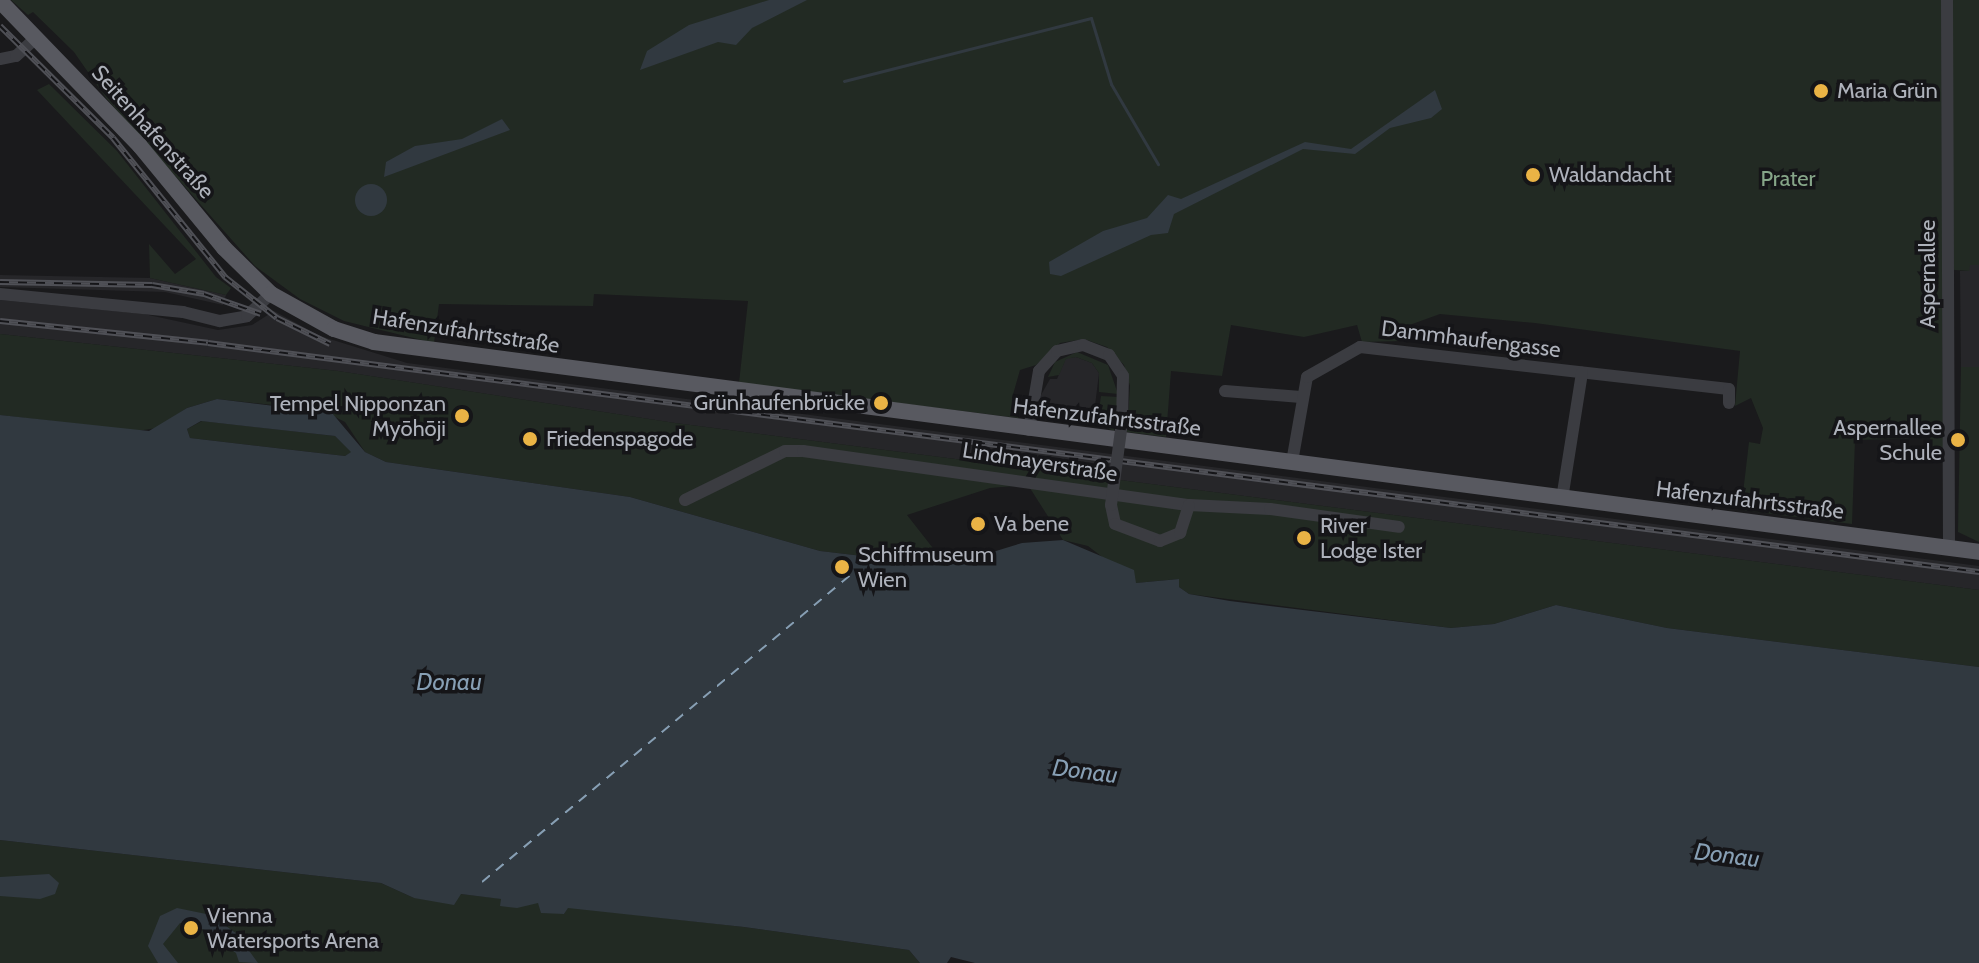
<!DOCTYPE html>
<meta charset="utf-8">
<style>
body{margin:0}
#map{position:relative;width:1979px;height:963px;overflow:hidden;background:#1a1a1c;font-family:Cabin,sans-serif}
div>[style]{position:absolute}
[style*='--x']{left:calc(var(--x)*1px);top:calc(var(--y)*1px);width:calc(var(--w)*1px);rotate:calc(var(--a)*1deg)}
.built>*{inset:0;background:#262629}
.green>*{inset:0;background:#222a23}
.water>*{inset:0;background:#313940}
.round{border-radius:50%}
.stream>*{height:3px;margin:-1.5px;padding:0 1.5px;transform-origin:1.5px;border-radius:1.5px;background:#313940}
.ferry>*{height:2px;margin-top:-1px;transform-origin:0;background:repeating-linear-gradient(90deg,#879fb4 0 10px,transparent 0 18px)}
.minor>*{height:12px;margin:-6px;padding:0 6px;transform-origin:6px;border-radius:6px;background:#3b3c41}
.major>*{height:16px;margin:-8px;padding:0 8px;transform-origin:8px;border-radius:8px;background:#585960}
.rail>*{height:6px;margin-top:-3px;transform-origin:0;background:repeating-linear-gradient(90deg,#151518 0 9px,#4f5056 0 18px);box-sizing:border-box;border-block:2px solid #4f5056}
.minor-bridge>*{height:12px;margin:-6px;padding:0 6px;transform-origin:6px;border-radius:6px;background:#3b3c41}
.dots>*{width:22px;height:22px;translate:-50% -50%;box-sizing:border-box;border:4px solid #151518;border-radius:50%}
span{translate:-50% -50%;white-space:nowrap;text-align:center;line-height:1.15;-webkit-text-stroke:7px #151518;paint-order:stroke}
.poi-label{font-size:22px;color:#aeb2bb}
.left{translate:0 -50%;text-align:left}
.right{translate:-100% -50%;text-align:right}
.street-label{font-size:22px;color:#aeb2bb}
.park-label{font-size:22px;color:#86a588}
.water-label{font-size:24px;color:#879fb4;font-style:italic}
</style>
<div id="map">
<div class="built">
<i style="clip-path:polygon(1969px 265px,1979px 265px,1979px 367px,1961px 367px,1960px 271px,1969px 271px)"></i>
<i style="clip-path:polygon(0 275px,150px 278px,226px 295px,223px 305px,165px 292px,0 287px)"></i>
<i style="clip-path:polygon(0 300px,144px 314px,218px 330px,252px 325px,274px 311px,320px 336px,407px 363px,1979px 566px,1979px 590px,675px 423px,338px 371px,0 334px)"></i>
<i style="clip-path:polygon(1076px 357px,1092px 363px,1099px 373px,1093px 422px,1042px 417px,1041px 395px,1050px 379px,1057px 379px,1066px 358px)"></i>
</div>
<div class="green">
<i style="clip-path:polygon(11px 0,1979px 0,1979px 265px,1970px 265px,1969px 271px,1942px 269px,1943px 450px,1934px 459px,1930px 438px,1855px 440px,1852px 524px,1741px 510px,1749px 442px,1760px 444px,1763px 428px,1751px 398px,1735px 406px,1740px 351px,1535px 323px,1440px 314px,1404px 327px,1402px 341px,1362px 342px,1357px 325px,1304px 337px,1231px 325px,1222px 376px,1171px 371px,1166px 437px,1127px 432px,1130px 386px,1124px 365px,1107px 347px,1084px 339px,1060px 343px,1036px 365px,1020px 370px,1012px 398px,1021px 408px,1018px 418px,739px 383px,748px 301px,594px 294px,593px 306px,439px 304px,434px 343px,344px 321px,300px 299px,255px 266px,106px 98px,74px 52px,33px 12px,28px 15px)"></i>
<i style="clip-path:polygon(49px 84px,117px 151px,216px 277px,231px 288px,226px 295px,150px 278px,149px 244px,175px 274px,196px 259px,37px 90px)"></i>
<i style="clip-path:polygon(0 334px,338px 371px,675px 423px,1979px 590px,1979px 667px,1667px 628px,1556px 605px,1494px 624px,1451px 628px,1189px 594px,1179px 587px,1178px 579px,1136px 583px,1088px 546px,1063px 540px,1028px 485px,990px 488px,907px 515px,947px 566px,820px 551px,630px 497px,386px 462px,365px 452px,345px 422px,321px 410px,217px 399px,187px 408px,157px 428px,137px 431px,0 415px)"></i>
<i style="clip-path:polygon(1077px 352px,1108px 365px,1118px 394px,1099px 392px,1099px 373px,1092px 363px,1076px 357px,1066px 359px,1059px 375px,1048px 377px,1055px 362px)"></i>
<i style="clip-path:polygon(1961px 367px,1979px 367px,1979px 542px,1958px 532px)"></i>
<i style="clip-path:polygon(1101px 396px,1118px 397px,1114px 431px,1097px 424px)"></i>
<i style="clip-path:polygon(202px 421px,335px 436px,352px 452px,345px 456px,190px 438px,187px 429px)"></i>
<i style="clip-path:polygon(0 840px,381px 883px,414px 898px,461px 894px,538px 903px,564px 914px,568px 907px,744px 927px,909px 950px,920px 963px,0 963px)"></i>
</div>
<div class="water">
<i style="clip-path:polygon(769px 0,807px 0,752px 28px,736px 45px,718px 42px,640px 70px,647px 51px,689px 25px)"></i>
<i style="clip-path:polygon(1435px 90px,1442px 109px,1431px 118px,1390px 128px,1355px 154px,1303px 149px,1174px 214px,1168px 233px,1151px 235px,1061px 276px,1050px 274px,1049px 262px,1103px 231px,1147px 218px,1168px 195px,1181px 199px,1305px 142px,1351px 149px)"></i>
<i style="clip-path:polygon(502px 119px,510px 130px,384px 177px,386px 162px,415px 146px,462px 139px)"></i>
<i class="round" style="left:355px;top:184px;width:32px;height:32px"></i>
<i style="clip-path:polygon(evenodd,217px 399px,332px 413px,365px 452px,386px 462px,630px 497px,820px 551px,947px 566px,1022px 543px,1063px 540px,1134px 570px,1136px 583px,1179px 579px,1179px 587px,1189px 594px,1230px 601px,1451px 628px,1494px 624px,1556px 605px,1667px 628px,1979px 667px,1979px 963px,975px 963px,951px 957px,947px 963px,920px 963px,909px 950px,744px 927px,568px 908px,564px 914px,541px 913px,538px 903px,517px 908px,500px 906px,501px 899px,461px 894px,454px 905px,414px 898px,381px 883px,0 840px,0 415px,149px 431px,187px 408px,217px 399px,201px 421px,335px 436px,351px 452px,345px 456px,190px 438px,187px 429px,201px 421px)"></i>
<i style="clip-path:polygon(49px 874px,59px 883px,55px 894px,40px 899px,0 896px,0 877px)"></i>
<i style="clip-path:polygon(177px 908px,211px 915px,237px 934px,258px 963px,239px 962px,236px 953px,205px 930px,180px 923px,163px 944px,178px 963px,158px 963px,148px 946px,160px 916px)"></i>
</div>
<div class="stream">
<i style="--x:844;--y:81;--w:255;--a:-14.3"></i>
<i style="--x:1091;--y:18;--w:69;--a:73.1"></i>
<i style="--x:1111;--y:84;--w:93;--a:59.6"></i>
</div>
<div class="ferry">
<i style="--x:482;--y:882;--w:483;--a:-39.8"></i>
</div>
<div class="minor">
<i style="--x:1947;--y:0;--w:548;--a:89.79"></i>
<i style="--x:0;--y:59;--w:16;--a:-11"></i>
<i style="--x:16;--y:56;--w:28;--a:-42"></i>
<i style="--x:0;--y:294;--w:184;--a:5.6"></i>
<i style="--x:183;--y:312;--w:38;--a:14"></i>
<i style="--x:220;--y:321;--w:27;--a:-10"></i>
<i style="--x:247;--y:316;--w:33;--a:-43"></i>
<i style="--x:1225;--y:391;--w:76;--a:4.5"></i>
<i style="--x:1029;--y:430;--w:60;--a:-80.4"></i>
<i style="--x:1039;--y:371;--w:27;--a:-48"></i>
<i style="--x:1057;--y:351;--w:27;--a:-13"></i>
<i style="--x:1083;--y:345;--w:28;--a:21"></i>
<i style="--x:1109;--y:355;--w:25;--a:56"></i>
<i style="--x:1123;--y:376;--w:47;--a:91.2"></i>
<i style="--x:1292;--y:462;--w:86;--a:-80"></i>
<i style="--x:1307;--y:377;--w:61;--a:-29.5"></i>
<i style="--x:1360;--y:347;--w:371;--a:6.5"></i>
<i style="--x:1729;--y:389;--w:14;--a:90"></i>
<i style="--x:1562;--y:499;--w:128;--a:-81"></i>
<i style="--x:685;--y:500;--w:111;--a:-26.1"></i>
<i style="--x:785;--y:451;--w:18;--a:0"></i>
<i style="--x:803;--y:451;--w:390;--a:8"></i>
<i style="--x:1189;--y:505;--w:81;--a:2.8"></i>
<i style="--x:1270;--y:509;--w:130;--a:7.9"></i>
<i style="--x:1111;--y:505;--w:19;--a:78"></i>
<i style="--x:1115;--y:524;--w:48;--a:20.7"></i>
<i style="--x:1160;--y:541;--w:22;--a:-22"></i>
<i style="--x:1180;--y:533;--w:29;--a:-72"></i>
</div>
<div class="major">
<i style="--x:0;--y:1;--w:202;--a:46"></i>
<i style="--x:140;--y:146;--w:132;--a:50.5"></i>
<i style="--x:224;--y:248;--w:66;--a:44.4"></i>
<i style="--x:271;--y:294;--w:72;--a:29.1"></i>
<i style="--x:334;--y:329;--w:42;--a:18"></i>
<i style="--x:374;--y:342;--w:1619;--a:7.45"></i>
</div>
<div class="rail">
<i style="--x:0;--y:26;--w:159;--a:44.7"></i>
<i style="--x:113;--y:138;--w:179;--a:51.1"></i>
<i style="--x:225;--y:277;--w:66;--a:38.3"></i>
<i style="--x:277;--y:318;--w:59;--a:26.1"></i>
<i style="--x:0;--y:282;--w:152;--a:1.1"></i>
<i style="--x:152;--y:285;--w:53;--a:9.8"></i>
<i style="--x:204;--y:294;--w:60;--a:19.3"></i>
<i style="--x:0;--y:321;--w:209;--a:6"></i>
<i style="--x:208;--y:343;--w:1786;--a:7.37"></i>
</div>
<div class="minor-bridge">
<i style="--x:1111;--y:505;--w:83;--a:-82.4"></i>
</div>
<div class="dots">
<i style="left:1821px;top:91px;background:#eab345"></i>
<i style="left:1533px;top:175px;background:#eab345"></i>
<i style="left:881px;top:403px;background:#eab345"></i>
<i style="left:462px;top:416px;background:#eab345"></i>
<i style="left:530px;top:439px;background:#eab345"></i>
<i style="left:1958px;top:440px;background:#eab345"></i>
<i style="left:978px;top:524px;background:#eab345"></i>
<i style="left:1304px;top:538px;background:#eab345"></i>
<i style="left:842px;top:567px;background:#eab345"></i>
<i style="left:191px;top:928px;background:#eab345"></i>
</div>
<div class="poi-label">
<span class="left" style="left:1837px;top:91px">Maria Grün</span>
<span class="left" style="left:1549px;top:175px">Waldandacht</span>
<span class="right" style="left:446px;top:416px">Tempel Nipponzan<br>Myōhōji</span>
<span class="right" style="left:865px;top:403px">Grünhaufenbrücke</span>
<span class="right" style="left:1942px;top:440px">Aspernallee<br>Schule</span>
<span class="left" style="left:546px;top:439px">Friedenspagode</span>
<span class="left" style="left:994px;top:524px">Va bene</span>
<span class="left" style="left:1320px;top:538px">River<br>Lodge Ister</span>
<span class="left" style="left:858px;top:567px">Schiffmuseum<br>Wien</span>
<span class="left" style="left:207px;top:928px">Vienna<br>Watersports Arena</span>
</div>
<div class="street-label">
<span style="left:153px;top:132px;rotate:48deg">Seitenhafenstraße</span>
<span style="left:1928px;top:274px;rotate:-90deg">Aspernallee</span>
<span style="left:466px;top:331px;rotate:9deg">Hafenzufahrtsstraße</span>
<span style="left:1471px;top:339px;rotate:7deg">Dammhaufengasse</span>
<span style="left:1107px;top:417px;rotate:7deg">Hafenzufahrtsstraße</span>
<span style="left:1040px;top:462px;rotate:9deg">Lindmayerstraße</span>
<span style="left:1750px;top:500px;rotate:7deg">Hafenzufahrtsstraße</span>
</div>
<div class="park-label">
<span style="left:1788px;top:179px">Prater</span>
</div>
<div class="water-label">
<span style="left:449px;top:682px">Donau</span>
<span style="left:1085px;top:771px;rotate:7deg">Donau</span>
<span style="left:1727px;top:855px;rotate:7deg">Donau</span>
</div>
</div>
